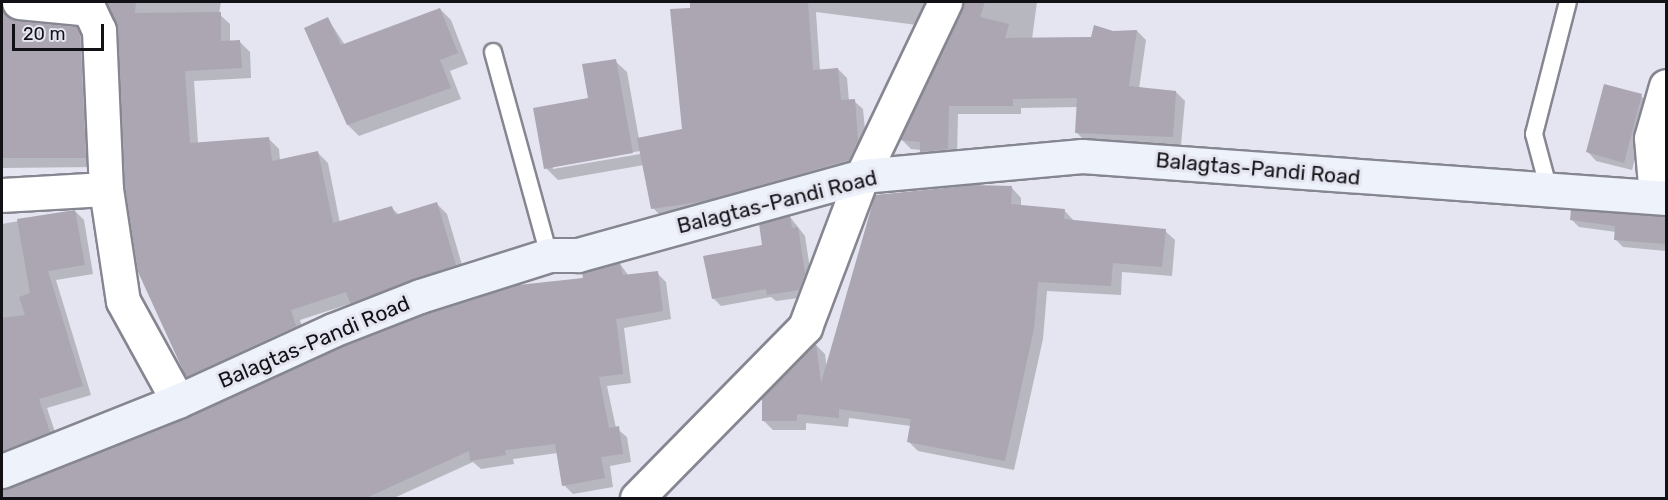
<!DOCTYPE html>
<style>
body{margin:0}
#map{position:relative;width:1668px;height:500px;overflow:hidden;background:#e5e5f1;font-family:Rubik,sans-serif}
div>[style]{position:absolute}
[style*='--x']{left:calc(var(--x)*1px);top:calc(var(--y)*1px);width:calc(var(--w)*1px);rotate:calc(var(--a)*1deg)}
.shadow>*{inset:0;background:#0003}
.building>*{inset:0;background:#aba6b1}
.roads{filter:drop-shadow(2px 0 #868691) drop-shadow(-2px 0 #868691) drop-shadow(0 2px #868691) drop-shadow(0 -2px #868691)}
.service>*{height:16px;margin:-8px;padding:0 8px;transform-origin:8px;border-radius:8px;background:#fff}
.minor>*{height:33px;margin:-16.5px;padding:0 16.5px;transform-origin:16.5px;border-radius:16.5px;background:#fff}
.tertiary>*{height:33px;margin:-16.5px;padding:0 16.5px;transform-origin:16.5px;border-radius:16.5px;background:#fff}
.secondary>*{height:33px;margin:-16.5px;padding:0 16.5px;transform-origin:16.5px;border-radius:16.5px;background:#edf2fb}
span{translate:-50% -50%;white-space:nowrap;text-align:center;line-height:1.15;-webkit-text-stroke:6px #e5e5f1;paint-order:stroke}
.street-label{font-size:21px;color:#121216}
.frame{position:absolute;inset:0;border:3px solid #121216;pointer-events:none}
.scale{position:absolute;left:12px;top:24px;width:92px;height:27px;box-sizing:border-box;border:3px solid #121216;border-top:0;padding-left:8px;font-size:18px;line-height:21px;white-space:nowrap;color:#121216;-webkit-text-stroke:4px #e5e5f1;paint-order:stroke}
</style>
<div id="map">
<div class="shadow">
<i style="clip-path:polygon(2px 2px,13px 2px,10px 11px,16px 22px,76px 28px,86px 38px,95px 167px,2px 168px)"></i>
<i style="clip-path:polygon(105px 2px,221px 2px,219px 14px,230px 24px,230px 42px,240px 42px,250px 52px,251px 78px,194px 81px,198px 143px,269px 139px,279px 149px,280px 160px,318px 153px,328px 163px,340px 223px,392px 208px,399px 215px,437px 204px,447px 214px,465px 275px,361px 312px,352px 303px,300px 320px,305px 336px,197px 386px,187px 376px,119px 29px)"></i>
<i style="clip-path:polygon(evenodd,774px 2px,938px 2px,925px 26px,816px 12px,820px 71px,838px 69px,847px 78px,849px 101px,854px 101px,863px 109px,867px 150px,857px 169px,662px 217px,653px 208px,644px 165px,558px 180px,546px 168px,615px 61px,627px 72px,639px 139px,684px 131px,774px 2px,640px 151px,640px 154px,553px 169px,553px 166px,640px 151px)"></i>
<i style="clip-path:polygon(964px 2px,1037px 2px,1032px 39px,1092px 38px,1137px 31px,1146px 40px,1139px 89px,1176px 92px,1185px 101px,1181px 145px,1086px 142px,1077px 133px,1078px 107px,1021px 108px,1021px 114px,958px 114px,957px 158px,930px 160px,921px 150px,911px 149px,902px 140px,963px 10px)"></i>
<i style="clip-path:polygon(440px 9px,451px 20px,468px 64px,450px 71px,461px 99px,359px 136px,348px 125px,328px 19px,345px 45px)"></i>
<i style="clip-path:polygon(1641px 96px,1650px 104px,1632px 170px,1596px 161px,1588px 152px)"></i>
<i style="clip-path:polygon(1012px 188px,1021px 198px,1021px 207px,1064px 210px,1074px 221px,1165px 231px,1175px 240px,1172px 276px,1122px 272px,1121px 295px,1047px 291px,1043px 339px,1014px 470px,918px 451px,908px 441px,911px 426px,849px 418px,848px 427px,806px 423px,806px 430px,773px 430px,763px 420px,816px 345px,825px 354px,827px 369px)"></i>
<i style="clip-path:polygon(75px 211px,84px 220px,93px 274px,56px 280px,91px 395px,47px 408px,58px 441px,2px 466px,2px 224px)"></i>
<i style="clip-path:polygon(790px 217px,805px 236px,812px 282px,806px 297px,776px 301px,771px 297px,721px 306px,713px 298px)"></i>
<i style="clip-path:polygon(1665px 218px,1666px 251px,1623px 247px,1615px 239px,1616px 232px,1579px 227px,1572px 220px)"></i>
<i style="clip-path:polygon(620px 264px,629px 276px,657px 273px,666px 282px,671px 319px,624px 328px,631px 383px,607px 386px,616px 428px,627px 437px,631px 462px,610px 466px,613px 487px,573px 494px,564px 485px,558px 453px,513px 459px,514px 464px,481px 469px,473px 462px,394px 498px,2px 498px,2px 489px,9px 490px)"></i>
</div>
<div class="building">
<i style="clip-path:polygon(106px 2px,136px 2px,135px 13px,221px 12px,221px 41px,240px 40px,242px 68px,185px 71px,190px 143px,269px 137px,272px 161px,318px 151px,333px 223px,392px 206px,395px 215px,437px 202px,456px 265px,350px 303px,346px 292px,291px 310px,296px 326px,186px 377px,138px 272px,125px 187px,118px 29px)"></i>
<i style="clip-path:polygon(690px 2px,808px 2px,813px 70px,838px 68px,841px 100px,855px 99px,858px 140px,849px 160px,700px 202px,651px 209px,637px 138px,682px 129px,670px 9px,690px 8px)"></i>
<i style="clip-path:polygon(964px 2px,985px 2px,980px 17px,1009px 24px,1005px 38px,1091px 37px,1094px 25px,1113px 31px,1137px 30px,1129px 86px,1176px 91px,1173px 137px,1075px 133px,1077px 98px,1013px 99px,1013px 106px,949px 106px,948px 149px,920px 152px,920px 142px,900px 140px)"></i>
<i style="clip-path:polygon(440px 8px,458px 53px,440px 60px,451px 88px,347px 125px,304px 28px,328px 17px,341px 45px)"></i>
<i style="clip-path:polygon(2px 11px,17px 21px,77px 27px,80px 35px,86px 158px,2px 158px)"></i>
<i style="clip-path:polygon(616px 59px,633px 153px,544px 169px,533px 108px,588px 98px,582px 64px)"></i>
<i style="clip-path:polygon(1604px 84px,1642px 94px,1624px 163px,1586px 152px)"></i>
<i style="clip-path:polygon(974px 185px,1012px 186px,1011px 204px,1065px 209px,1064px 219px,1166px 229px,1162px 267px,1113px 263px,1111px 286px,1038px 282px,1034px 329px,1005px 461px,907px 442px,911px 419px,839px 409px,839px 418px,797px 414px,797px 421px,762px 421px,762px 398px,816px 343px,821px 383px,875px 195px)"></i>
<i style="clip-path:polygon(75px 210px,85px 265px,48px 271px,83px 386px,39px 399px,50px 432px,2px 451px,2px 318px,25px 315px,19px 297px,30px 293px,17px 219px)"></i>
<i style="clip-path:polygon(1571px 210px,1666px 216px,1666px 244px,1614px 240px,1615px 226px,1570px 220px)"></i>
<i style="clip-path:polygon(790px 215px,792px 228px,798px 227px,805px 273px,799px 290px,767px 295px,766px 289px,712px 299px,703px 256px,762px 245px,759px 224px)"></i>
<i style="clip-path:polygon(620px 263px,623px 275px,658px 271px,663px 311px,616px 319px,623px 374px,599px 377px,609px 428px,619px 426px,623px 454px,601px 457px,605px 478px,562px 486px,555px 444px,505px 450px,506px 455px,470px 461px,469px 451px,366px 498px,2px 498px,2px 489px,185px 418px,340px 347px,426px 314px,518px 285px,583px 278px,582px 273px)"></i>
</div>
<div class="roads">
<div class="service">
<i style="--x:493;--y:52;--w:211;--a:74.6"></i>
<i style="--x:1549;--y:190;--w:58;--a:-105"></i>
<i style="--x:1534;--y:134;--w:136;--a:-75.6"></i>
</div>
<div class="minor">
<i style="--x:19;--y:2;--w:70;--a:5.7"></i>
<i style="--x:89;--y:9;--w:23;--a:65"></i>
<i style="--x:99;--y:30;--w:159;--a:87.5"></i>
<i style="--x:106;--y:189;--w:113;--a:81.4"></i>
<i style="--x:123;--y:301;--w:114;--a:61.2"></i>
<i style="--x:2;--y:195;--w:104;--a:-3.3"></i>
<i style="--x:1656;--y:197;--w:59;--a:-94.8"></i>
<i style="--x:1651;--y:138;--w:54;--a:-73.9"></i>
</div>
<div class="tertiary">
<i style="--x:637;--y:498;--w:240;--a:-45.5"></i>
<i style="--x:805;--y:327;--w:161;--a:-69.3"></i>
<i style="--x:862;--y:176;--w:193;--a:-64.5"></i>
</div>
<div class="secondary">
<i style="--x:2;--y:471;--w:189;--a:-21.7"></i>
<i style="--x:178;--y:401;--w:170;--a:-24.6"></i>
<i style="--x:333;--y:330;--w:93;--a:-21.3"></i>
<i style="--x:420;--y:296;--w:135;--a:-17.6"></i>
<i style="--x:549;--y:255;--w:29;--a:0"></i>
<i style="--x:578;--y:255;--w:295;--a:-15.5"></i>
<i style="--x:862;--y:176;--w:221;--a:-5.2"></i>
<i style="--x:1082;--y:156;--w:586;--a:4.11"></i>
</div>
</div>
<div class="street-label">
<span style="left:1258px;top:169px;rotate:5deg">Balagtas-Pandi Road</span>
<span style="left:777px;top:202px;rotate:-14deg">Balagtas-Pandi Road</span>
<span style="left:314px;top:342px;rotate:-23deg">Balagtas-Pandi Road</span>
</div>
<div class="frame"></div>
<div class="scale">20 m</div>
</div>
